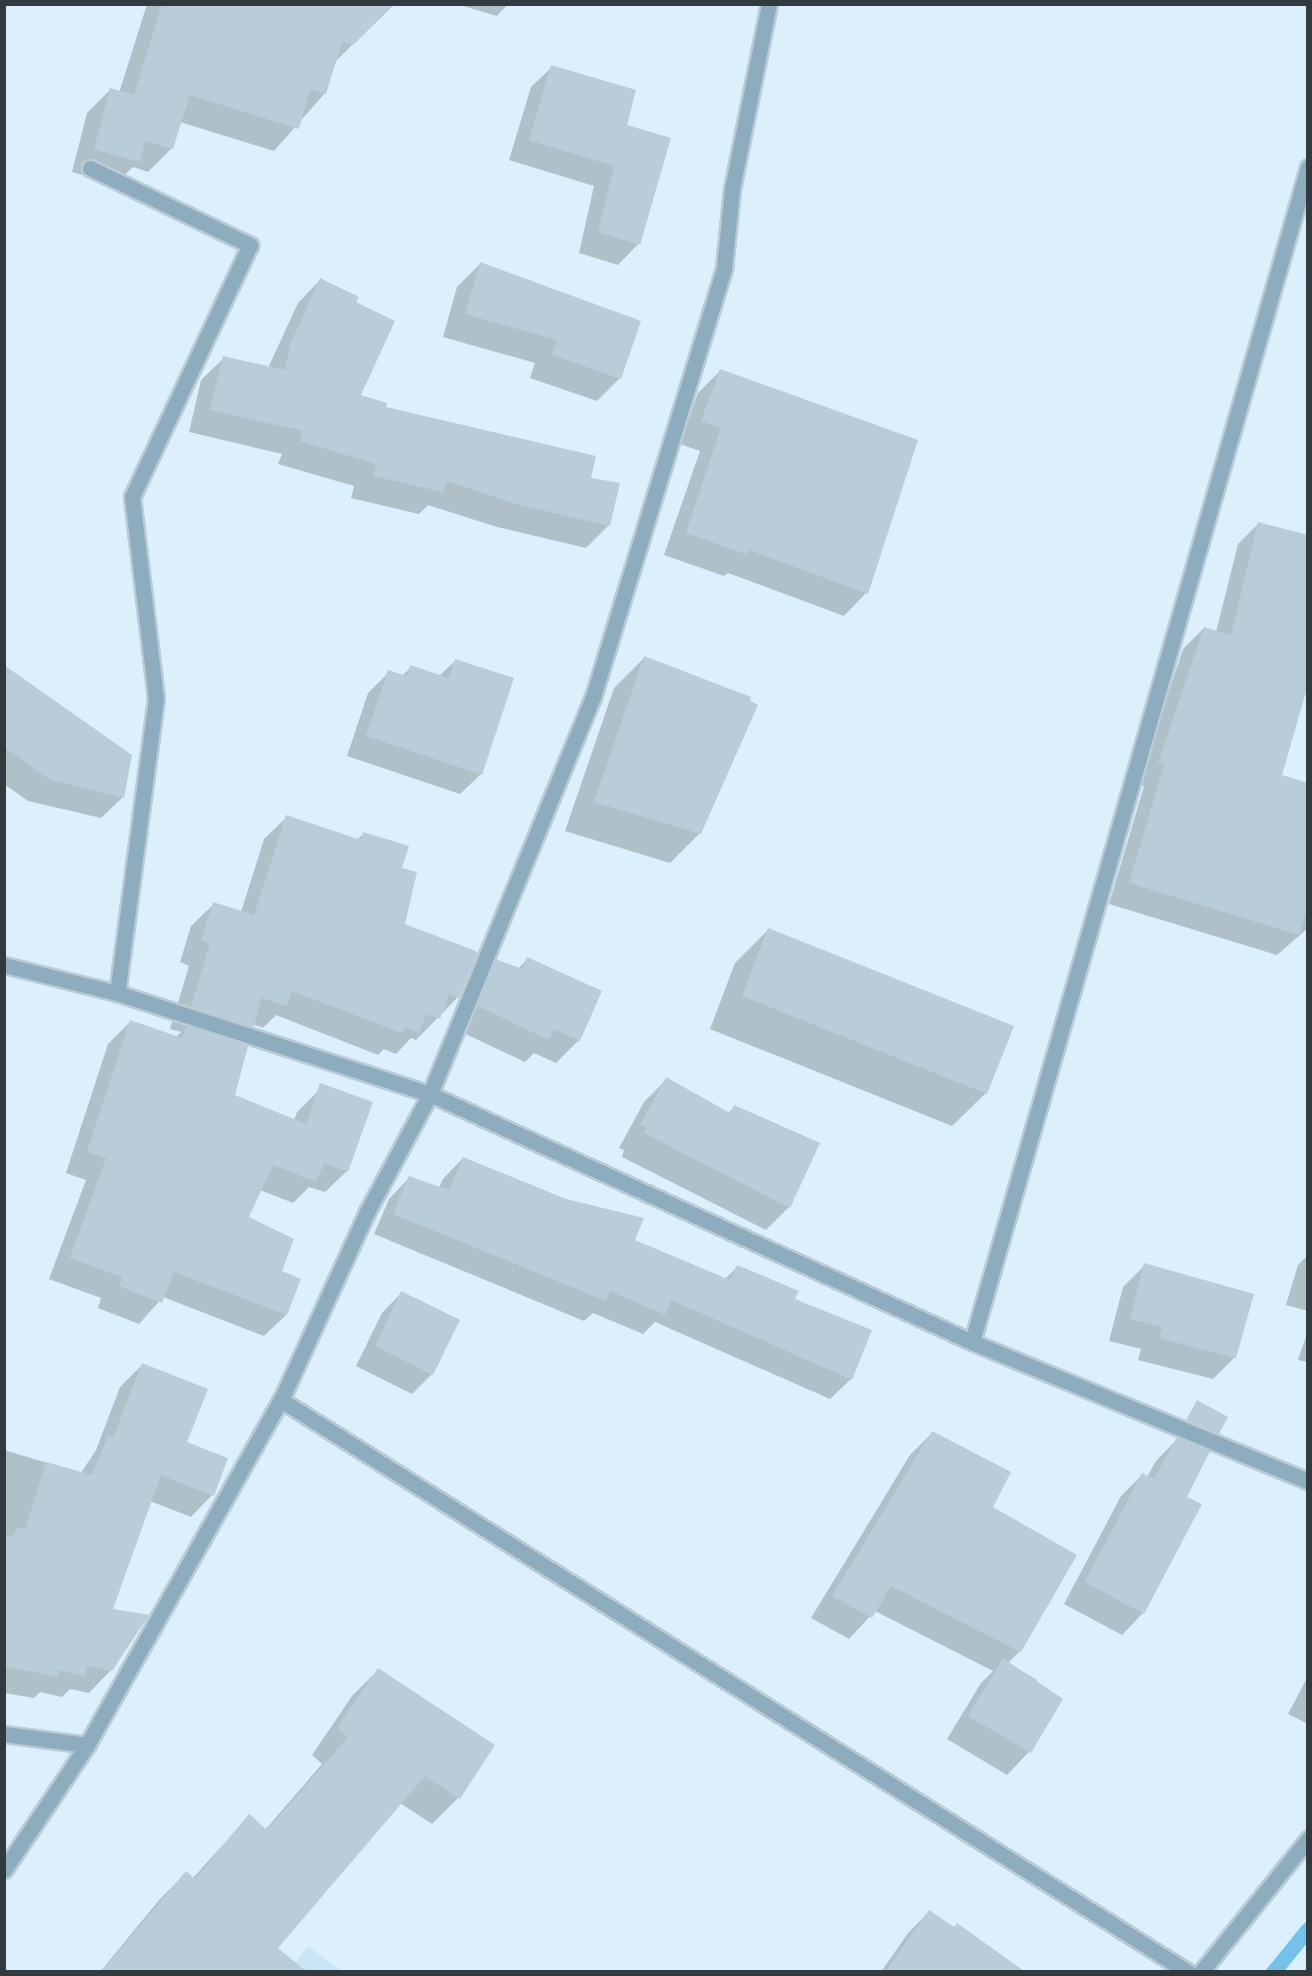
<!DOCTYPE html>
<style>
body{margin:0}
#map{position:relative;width:1312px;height:1976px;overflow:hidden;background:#dbf0fc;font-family:Signika,sans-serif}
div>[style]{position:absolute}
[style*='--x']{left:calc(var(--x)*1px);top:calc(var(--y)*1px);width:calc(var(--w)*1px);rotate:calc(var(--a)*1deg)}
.built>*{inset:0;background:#c9e6f6}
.shadow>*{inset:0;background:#0003}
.stream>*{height:15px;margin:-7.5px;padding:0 7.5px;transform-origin:7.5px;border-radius:7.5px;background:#74c2e9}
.building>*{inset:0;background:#b8cdd8}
.roads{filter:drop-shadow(2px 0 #b9ccd6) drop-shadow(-2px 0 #b9ccd6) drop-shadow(0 2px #b9ccd6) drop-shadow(0 -2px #b9ccd6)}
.minor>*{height:15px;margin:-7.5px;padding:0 7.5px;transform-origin:7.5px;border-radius:7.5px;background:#8dadbe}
span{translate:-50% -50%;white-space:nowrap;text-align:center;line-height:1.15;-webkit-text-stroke:6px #fff;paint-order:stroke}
.frame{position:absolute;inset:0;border:6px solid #313a3e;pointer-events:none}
</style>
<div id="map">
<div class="built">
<i style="clip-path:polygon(308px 1946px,341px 1971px,288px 1972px)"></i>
</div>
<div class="shadow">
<i style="clip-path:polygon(147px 4px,393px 4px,334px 63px,325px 93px,274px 151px,180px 122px,171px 149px,148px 172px,133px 167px,115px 184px,72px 172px,87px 113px,110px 90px,119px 93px)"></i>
<i style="clip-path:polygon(456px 4px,508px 4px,497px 16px)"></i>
<i style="clip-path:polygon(552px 67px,625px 126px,638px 244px,618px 265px,579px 253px,594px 186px,509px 160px,531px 87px)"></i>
<i style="clip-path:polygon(1308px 188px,1308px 213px,1302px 205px)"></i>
<i style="clip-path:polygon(480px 264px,620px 378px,597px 401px,530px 378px,535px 363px,443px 337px,457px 287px)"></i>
<i style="clip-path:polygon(320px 280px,353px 303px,359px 396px,384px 409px,589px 479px,609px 525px,586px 548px,497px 527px,428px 505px,419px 514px,351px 498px,354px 486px,278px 464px,282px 454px,189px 432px,201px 380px,224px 358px,268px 368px,298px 303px)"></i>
<i style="clip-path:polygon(720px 371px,916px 441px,866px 593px,844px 616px,728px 573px,724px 576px,664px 555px,700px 451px,680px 444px,698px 393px)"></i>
<i style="clip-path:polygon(1259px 523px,1280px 776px,1308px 785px,1308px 928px,1277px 955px,1109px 904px,1144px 786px,1138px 784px,1183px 649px,1204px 628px,1216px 632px,1238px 544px)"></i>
<i style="clip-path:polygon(644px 658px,748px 702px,700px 833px,670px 863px,565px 831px,614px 688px)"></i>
<i style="clip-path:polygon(455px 661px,481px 774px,460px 794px,347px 756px,368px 693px,389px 672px,402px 676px,411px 667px,439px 676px)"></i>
<i style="clip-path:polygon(4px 667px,123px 797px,101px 818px,28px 801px,4px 784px)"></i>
<i style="clip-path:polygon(287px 817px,357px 840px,363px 834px,400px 869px,403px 925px,458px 997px,416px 1040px,411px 1038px,396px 1054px,384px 1049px,378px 1055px,276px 1015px,263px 1028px,253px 1024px,235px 1043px,233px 1096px,294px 1120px,297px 1112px,319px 1090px,347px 1171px,325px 1192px,309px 1187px,293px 1203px,260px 1190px,247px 1218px,280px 1272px,299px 1280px,286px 1315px,264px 1336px,163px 1297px,139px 1324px,98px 1308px,101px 1298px,49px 1279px,86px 1180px,66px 1173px,108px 1044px,130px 1022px,176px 1037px,181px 1032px,170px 1029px,189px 966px,180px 962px,191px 926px,214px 904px,241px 912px,264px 839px)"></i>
<i style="clip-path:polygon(768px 930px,986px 1093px,952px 1126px,710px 1029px,735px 963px)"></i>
<i style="clip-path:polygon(527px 959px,579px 1040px,556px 1063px,534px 1053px,525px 1062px,455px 1029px,473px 984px,496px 961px,518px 969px)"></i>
<i style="clip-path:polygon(667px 1079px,728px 1113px,735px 1106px,789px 1207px,766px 1230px,622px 1157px,624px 1150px,619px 1148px,644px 1102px)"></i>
<i style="clip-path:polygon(463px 1158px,633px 1241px,725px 1279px,737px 1267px,793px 1300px,851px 1379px,830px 1399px,655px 1322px,643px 1334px,593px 1313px,584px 1321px,374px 1234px,389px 1199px,409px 1178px,439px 1188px,443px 1179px)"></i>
<i style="clip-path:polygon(1308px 1255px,1308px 1311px,1286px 1305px,1298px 1265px)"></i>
<i style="clip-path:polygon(1145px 1265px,1235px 1357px,1213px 1379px,1138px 1360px,1141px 1349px,1109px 1341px,1123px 1287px)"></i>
<i style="clip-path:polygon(401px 1293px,432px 1374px,412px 1394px,356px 1366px,382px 1313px)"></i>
<i style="clip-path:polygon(1308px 1330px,1308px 1362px,1298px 1360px)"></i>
<i style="clip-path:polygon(142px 1365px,212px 1495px,191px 1517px,150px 1501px,111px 1611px,111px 1670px,89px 1693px,70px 1689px,62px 1697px,40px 1692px,34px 1698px,4px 1693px,4px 1450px,81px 1473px,96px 1450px,120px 1387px)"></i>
<i style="clip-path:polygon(932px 1433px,991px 1507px,1020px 1651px,1008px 1663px,1037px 1680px,1029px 1752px,1007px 1775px,947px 1739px,981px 1683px,993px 1671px,875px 1611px,849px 1639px,811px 1618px,910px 1455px)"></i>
<i style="clip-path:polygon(1177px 1439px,1185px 1497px,1143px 1613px,1122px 1635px,1064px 1604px,1121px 1496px,1143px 1474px,1147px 1477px,1156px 1461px)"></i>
<i style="clip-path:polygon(378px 1670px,493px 1746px,458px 1798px,432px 1824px,400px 1803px,276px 1948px,281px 1952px,265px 1972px,100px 1972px,160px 1899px,186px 1873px,193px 1878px,249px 1816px,265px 1830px,322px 1764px,312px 1755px,352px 1696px)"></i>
<i style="clip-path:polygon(1308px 1676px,1308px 1724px,1288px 1714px)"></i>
<i style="clip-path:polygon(929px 1912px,953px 1929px,957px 1925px,1021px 1972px,881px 1972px,908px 1933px)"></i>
</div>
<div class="stream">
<i style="--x:1273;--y:1972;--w:55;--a:-50.9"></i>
</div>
<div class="building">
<i style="clip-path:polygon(162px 4px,395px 4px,353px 45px,342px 42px,326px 94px,310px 89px,299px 129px,190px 95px,173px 149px,145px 141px,140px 162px,94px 149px,110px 88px,134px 95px)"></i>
<i style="clip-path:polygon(551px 65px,636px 90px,627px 125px,671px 138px,640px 245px,598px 232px,614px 166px,529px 140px)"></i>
<i style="clip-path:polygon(480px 262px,641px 321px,621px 379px,552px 355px,557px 340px,465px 314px)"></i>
<i style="clip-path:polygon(320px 278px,359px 297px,356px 302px,395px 321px,361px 395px,387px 403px,386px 407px,596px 456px,591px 478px,620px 483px,610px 526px,520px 505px,446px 481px,443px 492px,373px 476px,376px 464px,300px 441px,303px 431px,210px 410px,223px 356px,285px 370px,290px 345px)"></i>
<i style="clip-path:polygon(720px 369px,918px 440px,868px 594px,749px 550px,748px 555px,686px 533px,721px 428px,701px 421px)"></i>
<i style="clip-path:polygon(1258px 522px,1308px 535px,1308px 685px,1282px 775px,1308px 783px,1308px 906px,1299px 935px,1129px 883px,1164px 765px,1158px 763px,1204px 627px,1231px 635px)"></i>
<i style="clip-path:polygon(644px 656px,751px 697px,750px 701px,758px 705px,701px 834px,594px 802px)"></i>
<i style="clip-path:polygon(455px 659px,514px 678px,482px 775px,366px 736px,388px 670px,407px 676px,410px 665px,449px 678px)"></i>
<i style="clip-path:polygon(4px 665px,132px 755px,124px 798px,51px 780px,4px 747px)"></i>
<i style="clip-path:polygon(286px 815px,361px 840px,363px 832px,409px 846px,402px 868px,417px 872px,405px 924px,478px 952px,459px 998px,449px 994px,440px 1019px,426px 1014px,419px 1033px,405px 1027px,402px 1033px,292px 991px,287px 1006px,261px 998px,254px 1027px,191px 1007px,210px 943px,201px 940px,213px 902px,254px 915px)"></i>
<i style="clip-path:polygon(768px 928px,1014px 1026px,987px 1094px,742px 996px)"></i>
<i style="clip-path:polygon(527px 957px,602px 991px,580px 1041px,554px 1029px,549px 1040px,477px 1006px,496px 959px,522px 969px)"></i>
<i style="clip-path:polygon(130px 1020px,182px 1038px,186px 1025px,248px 1046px,235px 1095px,306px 1124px,320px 1083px,373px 1102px,348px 1172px,324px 1163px,316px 1182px,273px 1165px,249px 1217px,294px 1239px,282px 1271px,301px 1279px,287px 1315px,174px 1272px,162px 1303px,119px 1286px,122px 1277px,70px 1258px,106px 1158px,87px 1152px)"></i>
<i style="clip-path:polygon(666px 1077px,730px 1113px,734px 1105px,820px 1143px,790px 1208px,644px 1133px,646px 1127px,640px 1125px)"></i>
<i style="clip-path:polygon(463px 1157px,566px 1199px,644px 1218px,635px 1240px,730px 1280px,737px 1265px,799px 1291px,795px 1299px,872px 1330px,852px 1380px,671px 1300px,665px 1315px,610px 1291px,606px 1301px,393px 1214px,409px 1176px,449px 1190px)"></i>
<i style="clip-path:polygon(1144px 1263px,1254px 1294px,1236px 1358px,1159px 1338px,1162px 1327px,1130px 1319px)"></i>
<i style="clip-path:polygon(401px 1291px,460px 1320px,433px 1375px,375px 1346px)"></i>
<i style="clip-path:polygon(142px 1363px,208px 1389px,187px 1442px,228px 1458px,214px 1496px,161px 1475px,113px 1609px,149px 1615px,112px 1671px,87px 1666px,85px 1676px,59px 1670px,58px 1677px,4px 1666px,4px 1534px,13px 1537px,17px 1527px,25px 1530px,46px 1462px,92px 1475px,108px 1436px,113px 1438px)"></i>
<i style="clip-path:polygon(1197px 1400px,1228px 1417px,1219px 1434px,1186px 1420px)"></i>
<i style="clip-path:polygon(932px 1431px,1011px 1472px,993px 1507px,1077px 1555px,1021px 1652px,891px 1586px,872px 1618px,832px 1596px)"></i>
<i style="clip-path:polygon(1177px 1437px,1210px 1451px,1187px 1497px,1202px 1504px,1144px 1614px,1085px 1582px,1142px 1473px,1154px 1479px)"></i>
<i style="clip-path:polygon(1003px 1658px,1063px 1699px,1031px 1753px,968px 1716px)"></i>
<i style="clip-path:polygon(378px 1668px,495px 1745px,460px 1799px,425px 1776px,278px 1948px,306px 1971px,102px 1971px,186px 1871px,195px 1879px,249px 1814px,267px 1830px,348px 1737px,337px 1728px)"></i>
<i style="clip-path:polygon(929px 1910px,954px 1927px,957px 1923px,1024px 1971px,886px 1971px)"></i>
</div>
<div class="roads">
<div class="minor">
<i style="--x:90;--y:168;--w:178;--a:25.7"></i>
<i style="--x:250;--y:245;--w:278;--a:115.1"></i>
<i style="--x:132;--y:497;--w:202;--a:83.2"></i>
<i style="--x:156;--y:698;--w:298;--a:97.5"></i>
<i style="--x:4;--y:965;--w:116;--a:13.9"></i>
<i style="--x:117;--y:993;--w:329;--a:17.9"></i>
<i style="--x:430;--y:1094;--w:596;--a:24.59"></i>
<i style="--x:972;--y:1342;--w:364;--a:22.5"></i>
<i style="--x:972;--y:1342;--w:1222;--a:-74.04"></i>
<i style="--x:281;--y:1400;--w:1072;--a:32.24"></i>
<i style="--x:4;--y:1734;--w:84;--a:7.5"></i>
<i style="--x:4;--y:1870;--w:150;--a:-56.4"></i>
<i style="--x:87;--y:1745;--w:396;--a:-60.7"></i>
<i style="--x:281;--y:1400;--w:207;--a:-65.4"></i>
<i style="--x:367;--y:1212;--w:134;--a:-61.9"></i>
<i style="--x:430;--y:1094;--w:429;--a:-67.7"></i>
<i style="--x:593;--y:697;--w:449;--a:-73"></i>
<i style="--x:724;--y:268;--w:79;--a:-84.2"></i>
<i style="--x:732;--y:189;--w:189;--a:-78.7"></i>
<i style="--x:1201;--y:1972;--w:171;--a:-51.2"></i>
</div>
</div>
<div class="frame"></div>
</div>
